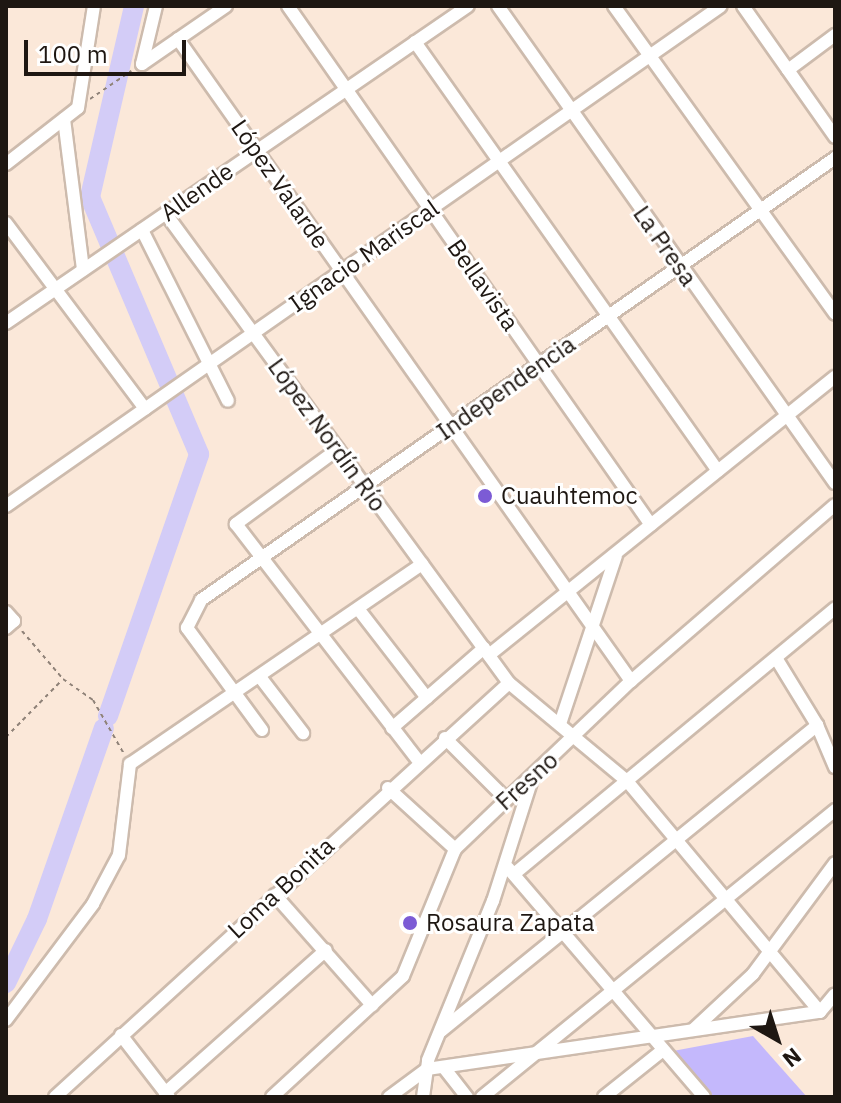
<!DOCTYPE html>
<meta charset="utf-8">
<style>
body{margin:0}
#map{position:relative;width:841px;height:1103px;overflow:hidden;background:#fbe8d9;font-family:"IBM Plex Sans",sans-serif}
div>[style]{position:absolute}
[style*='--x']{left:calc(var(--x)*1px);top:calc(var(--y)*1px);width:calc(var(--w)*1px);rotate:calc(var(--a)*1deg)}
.green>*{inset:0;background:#c4b8fc}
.river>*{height:20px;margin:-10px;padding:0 10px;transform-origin:10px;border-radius:10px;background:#d3ccf7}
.path>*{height:2px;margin-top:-1px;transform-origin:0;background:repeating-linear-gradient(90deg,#8f8278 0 4px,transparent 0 8px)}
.roads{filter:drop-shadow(2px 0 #cdbbad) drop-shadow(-2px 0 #cdbbad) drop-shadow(0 2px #cdbbad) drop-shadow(0 -2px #cdbbad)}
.minor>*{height:12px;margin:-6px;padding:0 6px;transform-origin:6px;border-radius:6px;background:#fff}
.dots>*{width:22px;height:22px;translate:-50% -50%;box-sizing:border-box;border:4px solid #fff;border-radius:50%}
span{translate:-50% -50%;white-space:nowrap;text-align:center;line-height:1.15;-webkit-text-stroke:6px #fff;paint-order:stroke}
.street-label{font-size:24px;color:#1e1712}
.poi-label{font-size:24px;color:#1e1712}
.left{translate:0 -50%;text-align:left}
.frame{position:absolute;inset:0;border:8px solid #1e1712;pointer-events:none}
.north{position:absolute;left:737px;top:999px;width:80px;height:80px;-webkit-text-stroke:6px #fff;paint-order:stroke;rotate:141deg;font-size:22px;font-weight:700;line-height:32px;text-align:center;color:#1e1712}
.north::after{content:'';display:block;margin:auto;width:28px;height:36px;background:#1e1712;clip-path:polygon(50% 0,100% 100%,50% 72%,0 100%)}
.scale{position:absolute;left:24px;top:40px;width:162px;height:36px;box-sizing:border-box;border:4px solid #1e1712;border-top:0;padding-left:10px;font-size:24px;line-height:28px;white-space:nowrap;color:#1e1712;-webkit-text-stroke:6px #fff;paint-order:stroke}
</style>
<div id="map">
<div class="green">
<i style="clip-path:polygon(753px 1036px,807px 1097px,713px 1097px,673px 1051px)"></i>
</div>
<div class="river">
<i style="--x:108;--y:716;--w:277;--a:-70.8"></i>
<i style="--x:199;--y:454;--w:279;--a:-113"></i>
<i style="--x:90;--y:197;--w:196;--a:-77"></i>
<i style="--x:6;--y:983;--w:71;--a:-64.2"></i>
<i style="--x:37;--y:919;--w:202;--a:-70.7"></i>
</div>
<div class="path">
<i style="--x:90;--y:99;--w:50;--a:-34.3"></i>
<i style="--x:22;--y:631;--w:63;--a:49.5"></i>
<i style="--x:63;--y:679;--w:37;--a:35"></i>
<i style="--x:93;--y:700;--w:62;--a:60.1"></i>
<i style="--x:6;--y:737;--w:80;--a:-45.5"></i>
</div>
<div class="roads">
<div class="minor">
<i style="--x:288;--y:6;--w:633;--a:55.03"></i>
<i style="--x:498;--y:6;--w:584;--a:54.76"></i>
<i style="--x:614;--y:6;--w:379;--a:54.3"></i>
<i style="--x:743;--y:6;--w:160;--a:54.9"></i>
<i style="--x:178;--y:39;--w:786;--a:54.79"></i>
<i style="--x:415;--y:42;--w:525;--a:54.77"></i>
<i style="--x:142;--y:64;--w:102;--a:-34.6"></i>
<i style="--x:142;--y:64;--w:60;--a:-76.4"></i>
<i style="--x:788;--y:70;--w:59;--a:-36.7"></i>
<i style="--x:64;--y:119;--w:152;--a:82.8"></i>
<i style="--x:6;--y:164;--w:91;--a:-37.9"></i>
<i style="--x:78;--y:108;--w:103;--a:-81.1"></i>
<i style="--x:166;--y:214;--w:581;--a:53.82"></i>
<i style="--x:509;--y:683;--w:153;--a:39.7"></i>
<i style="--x:627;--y:781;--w:301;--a:50.1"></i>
<i style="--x:6;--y:223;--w:232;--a:53.2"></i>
<i style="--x:142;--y:230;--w:191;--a:63.3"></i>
<i style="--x:6;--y:323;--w:560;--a:-34.46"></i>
<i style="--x:338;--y:449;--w:127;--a:143.7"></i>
<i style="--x:236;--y:524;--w:300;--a:52.4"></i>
<i style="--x:6;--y:506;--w:872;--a:-34.97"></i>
<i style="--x:359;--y:610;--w:111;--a:52.3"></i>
<i style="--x:6;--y:612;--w:12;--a:48"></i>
<i style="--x:14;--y:621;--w:11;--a:139"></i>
<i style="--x:489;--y:655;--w:444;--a:-38.8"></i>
<i style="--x:776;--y:658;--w:79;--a:58.5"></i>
<i style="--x:817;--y:725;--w:46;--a:66.8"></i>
<i style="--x:260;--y:677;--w:71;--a:52.5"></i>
<i style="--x:560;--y:724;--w:177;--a:-71.6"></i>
<i style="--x:392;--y:728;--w:122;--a:-41"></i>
<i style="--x:262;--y:730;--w:127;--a:-126.3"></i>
<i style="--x:187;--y:628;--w:31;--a:-63"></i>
<i style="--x:201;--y:600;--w:773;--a:-34.88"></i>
<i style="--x:445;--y:738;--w:86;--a:45"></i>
<i style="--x:388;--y:788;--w:91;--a:42.3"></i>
<i style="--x:508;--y:868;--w:301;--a:49.4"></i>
<i style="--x:514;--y:874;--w:417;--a:-39.6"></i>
<i style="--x:275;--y:895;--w:147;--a:48.6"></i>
<i style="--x:6;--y:1020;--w:145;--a:-53.1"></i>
<i style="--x:93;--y:904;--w:55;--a:-62"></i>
<i style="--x:119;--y:855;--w:92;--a:-83.1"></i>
<i style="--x:130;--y:764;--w:354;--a:-34.4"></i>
<i style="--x:693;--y:1030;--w:82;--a:-43"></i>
<i style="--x:753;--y:974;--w:138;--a:-53.5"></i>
<i style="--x:441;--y:1031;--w:485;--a:-39.1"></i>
<i style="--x:121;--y:1035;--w:78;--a:52.3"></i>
<i style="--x:445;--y:1069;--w:36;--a:52"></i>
<i style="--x:165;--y:1093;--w:215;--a:-41.6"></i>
<i style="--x:55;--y:1097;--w:614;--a:-42.36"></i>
<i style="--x:272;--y:1097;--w:178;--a:-42.7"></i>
<i style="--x:403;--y:976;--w:137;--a:-67.7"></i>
<i style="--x:455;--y:849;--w:243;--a:-43.7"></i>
<i style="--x:631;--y:681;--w:269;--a:-40.8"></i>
<i style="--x:389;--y:1097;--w:47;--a:-36.4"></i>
<i style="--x:427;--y:1069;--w:397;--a:-8.3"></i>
<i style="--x:820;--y:1012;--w:23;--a:-50"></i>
<i style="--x:423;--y:1097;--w:37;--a:-82"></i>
<i style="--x:428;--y:1060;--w:172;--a:-67.8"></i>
<i style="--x:493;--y:901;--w:131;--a:-72.3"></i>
<i style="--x:482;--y:1097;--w:455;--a:-39.1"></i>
<i style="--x:604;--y:1097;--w:75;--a:-38.5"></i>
</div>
</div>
<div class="dots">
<i style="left:485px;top:496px;background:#7c5bd5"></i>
<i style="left:410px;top:923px;background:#7c5bd5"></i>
</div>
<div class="street-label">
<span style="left:280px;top:184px;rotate:55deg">López Valarde</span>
<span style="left:197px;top:192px;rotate:-35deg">Allende</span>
<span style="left:665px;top:246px;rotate:55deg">La Presa</span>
<span style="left:364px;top:256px;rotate:-35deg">Ignacio Mariscal</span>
<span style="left:483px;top:285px;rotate:55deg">Bellavista</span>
<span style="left:506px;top:388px;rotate:-35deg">Independencia</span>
<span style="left:327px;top:435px;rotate:54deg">López Nordín Río</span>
<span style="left:527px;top:781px;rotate:-42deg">Fresno</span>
<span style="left:281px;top:888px;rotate:-43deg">Loma Bonita</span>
</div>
<div class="poi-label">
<span class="left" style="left:501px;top:496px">Cuauhtemoc</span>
<span class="left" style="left:426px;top:923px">Rosaura Zapata</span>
</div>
<div class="frame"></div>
<div class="north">N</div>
<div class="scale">100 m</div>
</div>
